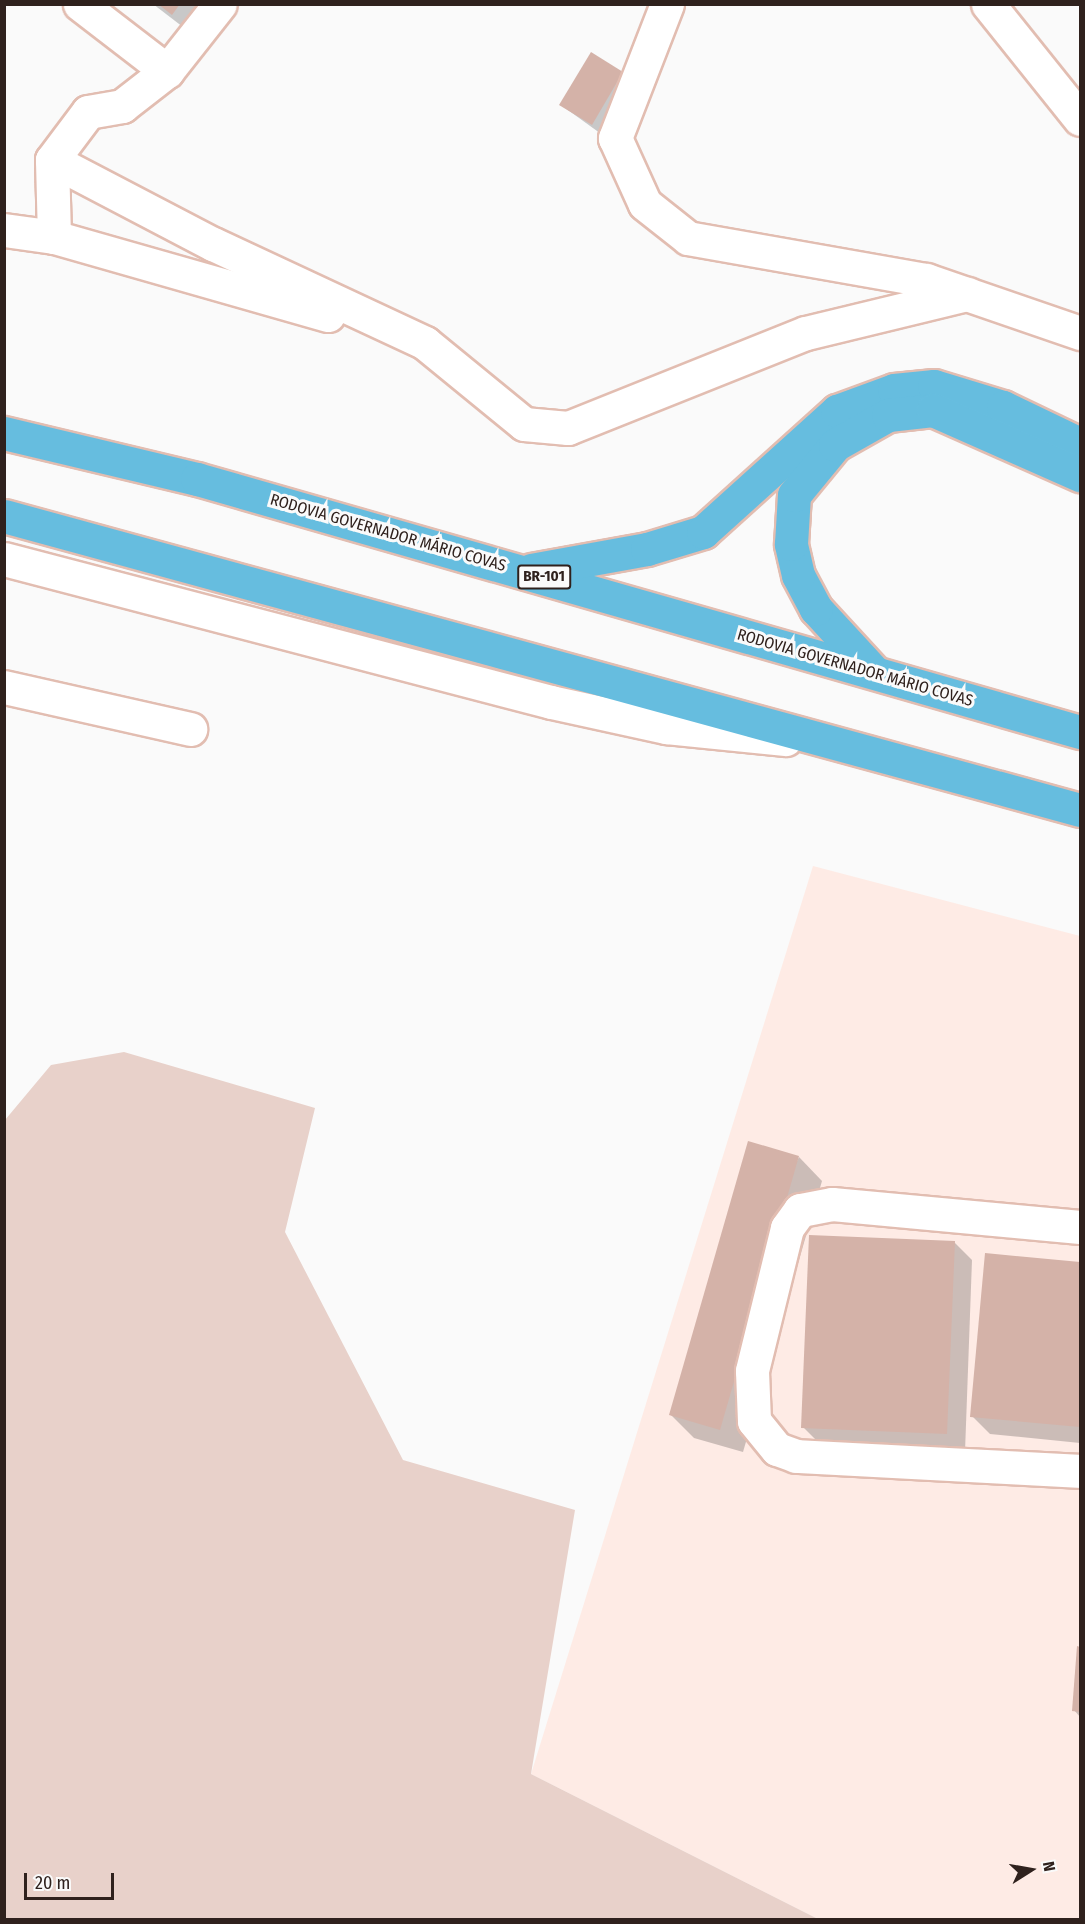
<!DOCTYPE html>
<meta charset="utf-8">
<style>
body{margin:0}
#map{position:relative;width:1085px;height:1924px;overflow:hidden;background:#fafafa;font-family:"Fira Sans Condensed",sans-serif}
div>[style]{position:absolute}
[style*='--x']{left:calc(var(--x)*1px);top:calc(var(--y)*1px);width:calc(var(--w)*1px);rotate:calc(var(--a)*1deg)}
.built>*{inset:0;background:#feebe5}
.green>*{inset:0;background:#e8d1ca}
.shadow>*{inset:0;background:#0003}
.building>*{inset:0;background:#d4b2a8}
.roads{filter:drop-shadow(2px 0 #e2bdb1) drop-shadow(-2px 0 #e2bdb1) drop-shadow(0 2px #e2bdb1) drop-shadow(0 -2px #e2bdb1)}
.minor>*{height:33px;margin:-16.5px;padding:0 16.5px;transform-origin:16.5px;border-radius:16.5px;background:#fff}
.highway>*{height:33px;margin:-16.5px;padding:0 16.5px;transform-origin:16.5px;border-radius:16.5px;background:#66bddf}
span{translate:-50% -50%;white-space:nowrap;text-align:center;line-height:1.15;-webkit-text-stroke:6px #fafafa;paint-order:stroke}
.shield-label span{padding:2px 4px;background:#fafafa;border:2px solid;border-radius:4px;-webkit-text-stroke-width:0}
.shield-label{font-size:15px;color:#2f211d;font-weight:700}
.street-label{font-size:16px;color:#2f211d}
.frame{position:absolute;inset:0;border:6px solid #2f211d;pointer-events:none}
.north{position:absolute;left:1001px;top:1840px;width:60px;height:60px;-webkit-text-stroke:4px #fafafa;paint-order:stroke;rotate:79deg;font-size:16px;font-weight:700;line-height:24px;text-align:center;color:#2f211d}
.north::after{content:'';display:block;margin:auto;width:21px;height:27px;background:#2f211d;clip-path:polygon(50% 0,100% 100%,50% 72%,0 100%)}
.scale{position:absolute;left:24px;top:1873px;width:90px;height:27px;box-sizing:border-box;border:3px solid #2f211d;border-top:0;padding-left:8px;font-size:18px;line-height:21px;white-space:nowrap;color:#2f211d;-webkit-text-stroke:4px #fafafa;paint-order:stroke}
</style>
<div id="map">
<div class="built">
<i style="clip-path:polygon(813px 866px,1080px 936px,1080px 1919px,818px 1919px,531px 1774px)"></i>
</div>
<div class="green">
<i style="clip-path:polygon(124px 1052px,315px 1108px,285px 1232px,403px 1460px,575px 1510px,531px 1774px,818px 1919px,5px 1919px,5px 1120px,51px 1065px)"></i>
</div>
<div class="shadow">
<i style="clip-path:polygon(153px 4px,221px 4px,196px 37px)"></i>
<i style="clip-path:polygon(622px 73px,634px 85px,604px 136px,561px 105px)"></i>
<i style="clip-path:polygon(799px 1157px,822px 1181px,743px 1452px,694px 1438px,670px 1414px)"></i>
<i style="clip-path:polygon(954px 1242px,972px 1260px,965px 1452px,821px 1445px,803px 1427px)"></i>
<i style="clip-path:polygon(986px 1255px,1080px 1264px,1080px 1443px,990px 1434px,972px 1416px)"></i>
<i style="clip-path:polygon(1079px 1648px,1080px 1648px,1080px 1717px,1074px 1710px)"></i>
</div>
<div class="building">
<i style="clip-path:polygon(158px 4px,180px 4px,172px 15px)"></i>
<i style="clip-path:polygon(591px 52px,623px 72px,592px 125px,559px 105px)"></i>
<i style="clip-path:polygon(748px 1141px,799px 1156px,720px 1430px,669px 1415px)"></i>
<i style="clip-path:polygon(809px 1235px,955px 1241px,947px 1434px,801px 1428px)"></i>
<i style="clip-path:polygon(985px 1253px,1080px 1262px,1080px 1427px,970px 1417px)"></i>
<i style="clip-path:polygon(1077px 1646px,1080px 1647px,1080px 1712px,1072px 1711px)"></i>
</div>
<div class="roads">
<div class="minor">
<i style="--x:80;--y:4;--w:110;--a:37.6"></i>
<i style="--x:667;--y:4;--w:144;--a:111.2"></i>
<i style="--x:615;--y:138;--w:72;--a:65.6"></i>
<i style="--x:645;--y:204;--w:55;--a:38.3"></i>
<i style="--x:688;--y:238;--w:242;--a:10"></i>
<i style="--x:926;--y:280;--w:163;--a:19"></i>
<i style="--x:988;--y:4;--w:147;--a:51.3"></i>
<i style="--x:52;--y:160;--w:182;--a:27.6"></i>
<i style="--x:213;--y:244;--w:234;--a:25"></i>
<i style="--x:425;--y:343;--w:128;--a:39.3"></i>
<i style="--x:524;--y:424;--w:44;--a:5.2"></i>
<i style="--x:568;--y:428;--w:256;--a:-21.8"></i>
<i style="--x:806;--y:333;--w:166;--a:-13.6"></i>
<i style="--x:4;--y:230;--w:50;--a:8"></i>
<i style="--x:54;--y:237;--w:285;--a:15.9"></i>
<i style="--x:54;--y:237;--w:77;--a:-91.5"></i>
<i style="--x:52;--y:160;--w:60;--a:-53.1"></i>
<i style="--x:88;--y:112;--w:35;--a:-10"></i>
<i style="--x:122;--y:106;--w:57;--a:-37.9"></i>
<i style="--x:167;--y:71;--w:85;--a:-51.7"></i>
<i style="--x:4;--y:559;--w:565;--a:14.65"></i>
<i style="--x:551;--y:702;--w:118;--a:12.3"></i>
<i style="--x:666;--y:727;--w:120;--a:5.8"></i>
<i style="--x:4;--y:687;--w:191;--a:12.7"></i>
<i style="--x:1080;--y:1227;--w:249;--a:-174.7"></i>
<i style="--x:832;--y:1204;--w:33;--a:169"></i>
<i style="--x:800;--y:1210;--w:22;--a:126"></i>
<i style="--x:787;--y:1228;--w:147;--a:103.8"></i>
<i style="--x:752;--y:1371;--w:50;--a:87.7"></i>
<i style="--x:754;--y:1421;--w:36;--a:51"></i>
<i style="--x:777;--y:1449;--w:20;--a:20"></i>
<i style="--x:796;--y:1456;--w:284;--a:3"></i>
</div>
<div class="highway">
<i style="--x:4;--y:433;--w:198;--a:13.4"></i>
<i style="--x:197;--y:479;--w:919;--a:15.99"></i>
<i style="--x:4;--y:516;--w:1115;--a:15.28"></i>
<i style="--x:531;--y:570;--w:118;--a:-10.3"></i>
<i style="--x:647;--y:549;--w:59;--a:-16.9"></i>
<i style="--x:703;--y:532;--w:181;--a:-42.1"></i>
<i style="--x:837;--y:411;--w:61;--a:-20.2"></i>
<i style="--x:894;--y:390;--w:40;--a:-5.7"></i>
<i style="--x:934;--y:386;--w:72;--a:16.9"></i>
<i style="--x:1003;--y:407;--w:85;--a:25.7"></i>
<i style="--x:874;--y:672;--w:86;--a:-132.6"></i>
<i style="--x:816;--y:609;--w:38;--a:-118"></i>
<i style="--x:798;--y:575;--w:32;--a:-103"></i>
<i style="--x:791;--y:544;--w:49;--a:-86.5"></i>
<i style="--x:794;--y:495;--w:65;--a:-50.6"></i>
<i style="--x:835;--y:445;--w:61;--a:-29.5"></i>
<i style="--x:888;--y:415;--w:45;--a:-6.3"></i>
<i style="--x:933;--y:410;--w:161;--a:23.9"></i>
</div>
</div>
<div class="shield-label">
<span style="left:544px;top:577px">BR-101</span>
</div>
<div class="street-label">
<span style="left:388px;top:533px;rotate:16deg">RODOVIA GOVERNADOR MÁRIO COVAS</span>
<span style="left:855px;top:668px;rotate:16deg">RODOVIA GOVERNADOR MÁRIO COVAS</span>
</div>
<div class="frame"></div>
<div class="north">N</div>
<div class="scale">20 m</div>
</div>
